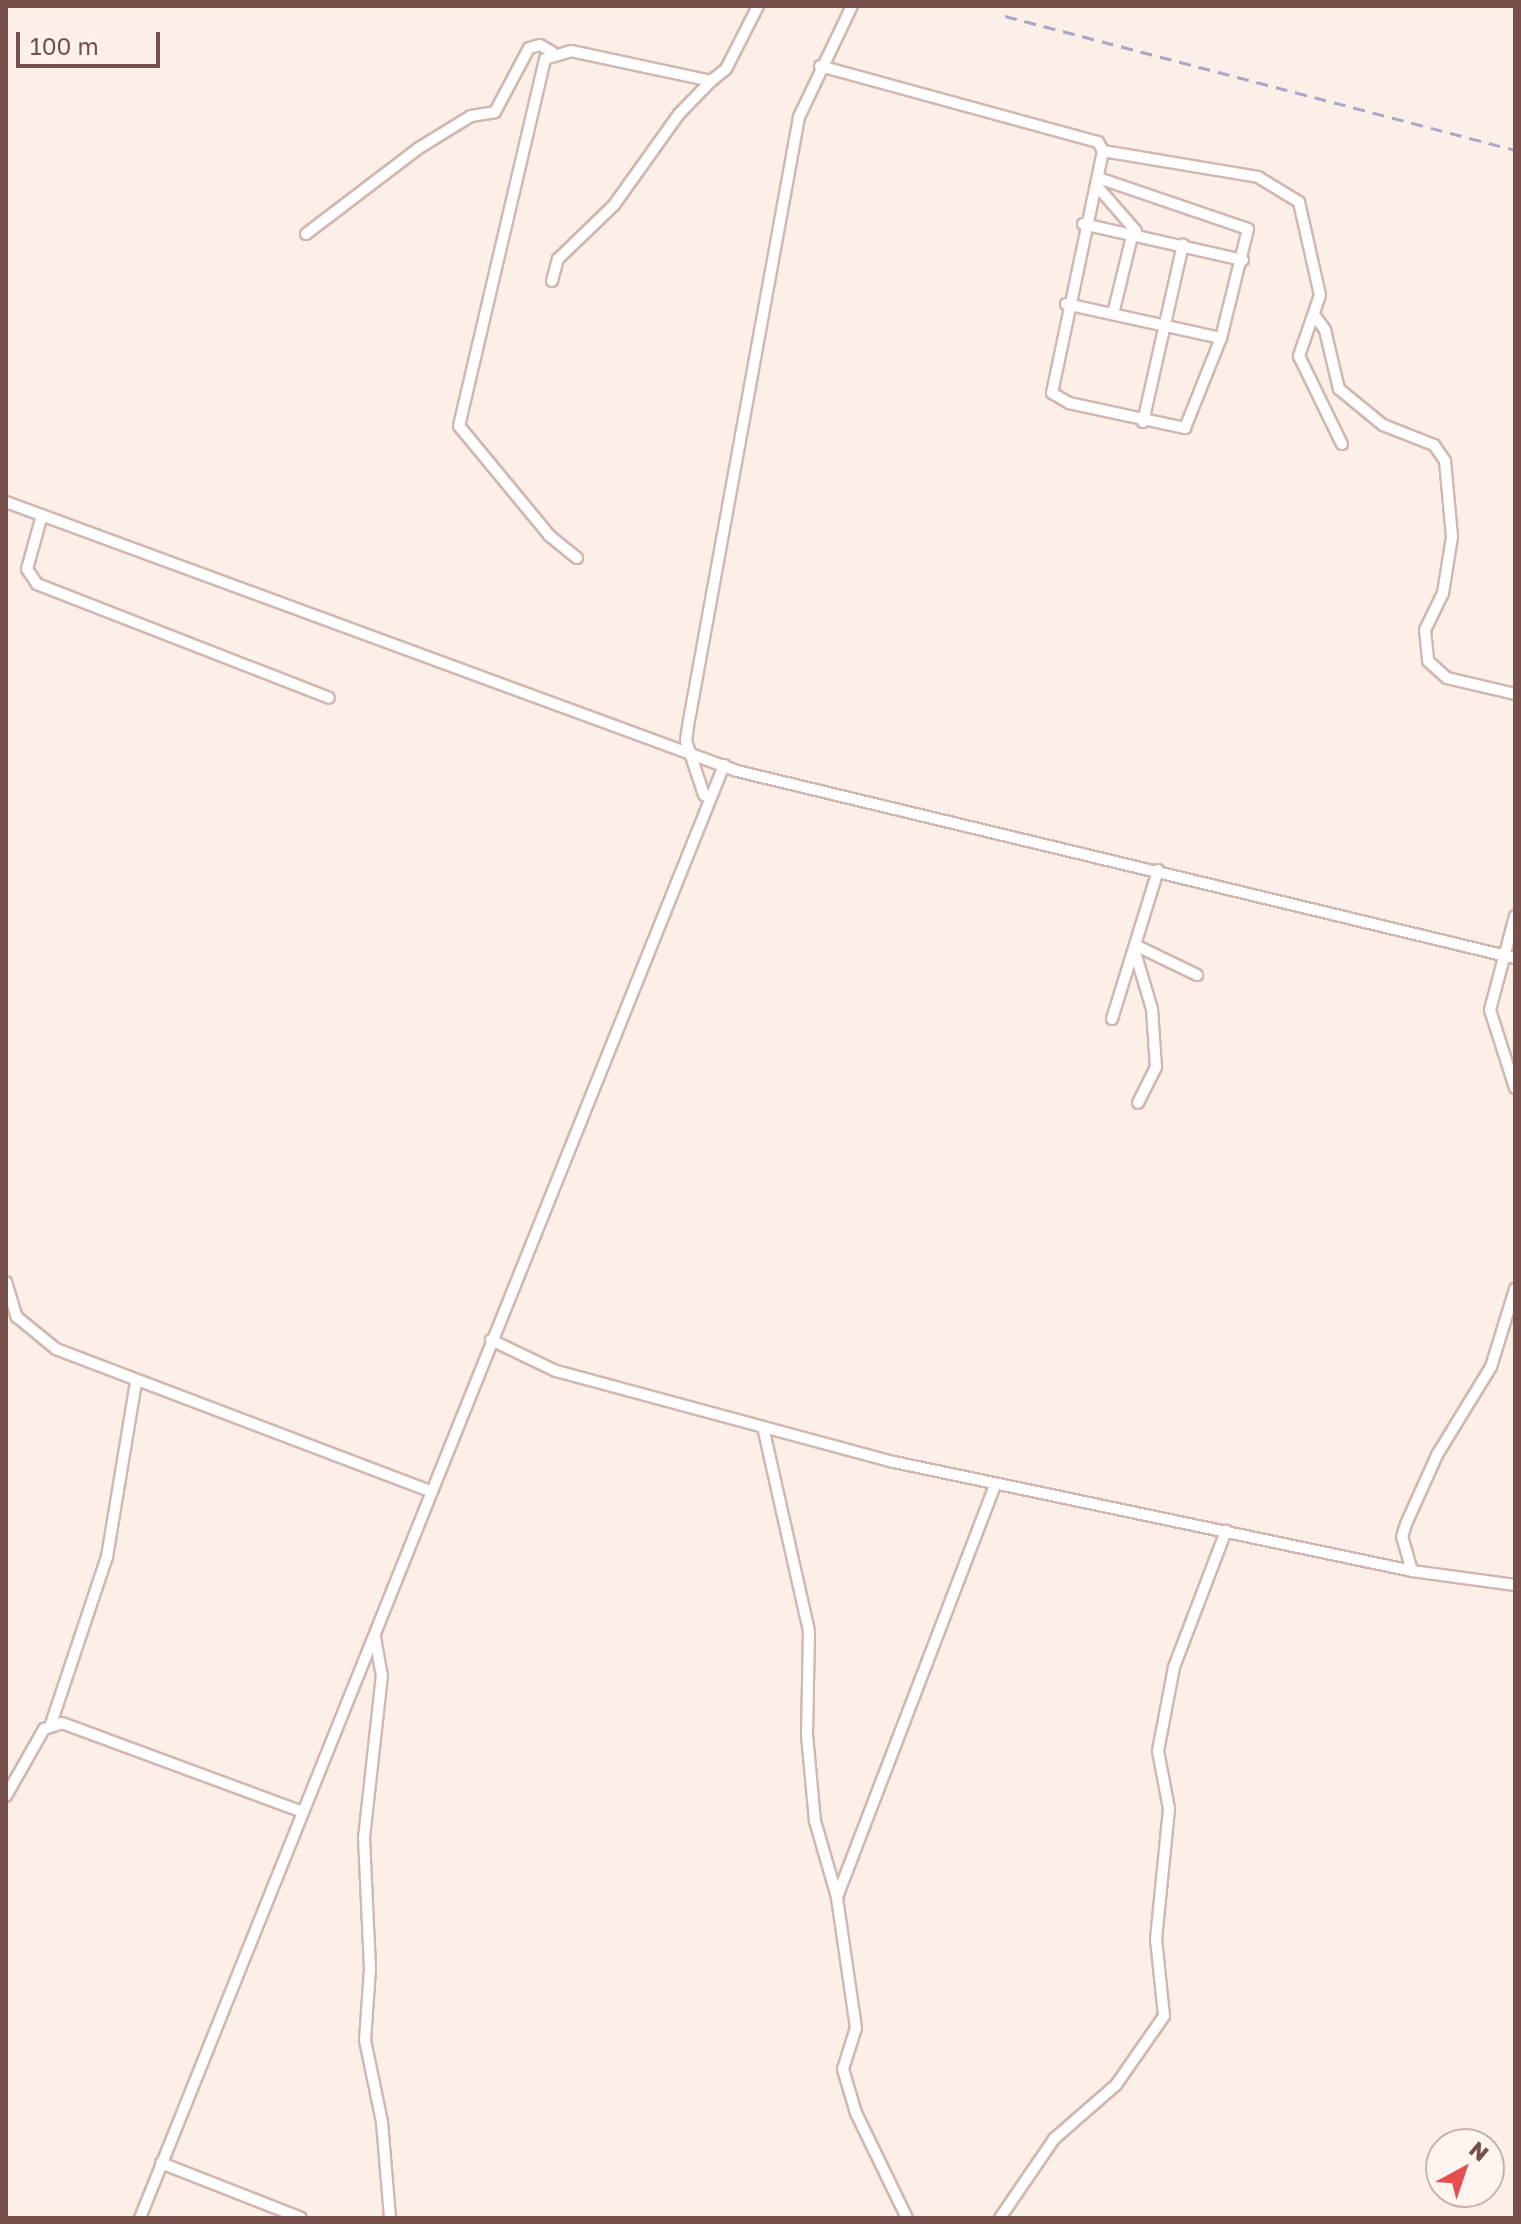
<!DOCTYPE html>
<style>
body{margin:0}
#map{position:relative;width:1521px;height:2224px;overflow:hidden;background:#fcefe7;font-family:"Golos Text",sans-serif}
div>[style]{position:absolute}
[style*='--x']{left:calc(var(--x)*1px);top:calc(var(--y)*1px);width:calc(var(--w)*1px);rotate:calc(var(--a)*1deg)}
.roads{filter:drop-shadow(2px 0 #d1b7af) drop-shadow(-2px 0 #d1b7af) drop-shadow(0 2px #d1b7af) drop-shadow(0 -2px #d1b7af)}
.minor>*{height:10px;margin:-5px;padding:0 5px;transform-origin:5px;border-radius:5px;background:#fff}
.rail>*{height:3px;margin-top:-1.5px;transform-origin:0;background:repeating-linear-gradient(90deg,#afa5c7 0 12px,transparent 0 20px)}
span{translate:-50% -50%;white-space:nowrap;text-align:center;line-height:1.15;-webkit-text-stroke:7px #fff4ee;paint-order:stroke}
.frame{position:absolute;inset:0;border:8px solid #77504b;pointer-events:none}
.north{position:absolute;left:1425px;top:2128px;width:80px;height:80px;box-sizing:border-box;background:#fff4ee;border:2px solid #c9b2ad;border-radius:50%;rotate:40deg;font-size:22px;font-weight:700;line-height:32px;text-align:center;color:#77504b}
.north::after{content:'';display:block;margin:auto;width:28px;height:36px;background:#e64d4f;clip-path:polygon(50% 0,100% 100%,50% 72%,0 100%)}
.scale{position:absolute;left:16px;top:32px;width:144px;height:36px;box-sizing:border-box;border:4px solid #77504b;border-top:0;padding-left:10px;font-size:24px;line-height:28px;white-space:nowrap;color:#77504b;-webkit-text-stroke:6px #fff4ee;paint-order:stroke}
</style>
<div id="map">
<div class="roads">
<div class="minor">
<i style="--x:820;--y:66;--w:288;--a:15.3"></i>
<i style="--x:1098;--y:142;--w:10;--a:61"></i>
<i style="--x:1103;--y:151;--w:247;--a:101.9"></i>
<i style="--x:1052;--y:393;--w:20;--a:30"></i>
<i style="--x:1069;--y:403;--w:119;--a:12.2"></i>
<i style="--x:1185;--y:428;--w:97;--a:-68.2"></i>
<i style="--x:1221;--y:338;--w:112;--a:-76.1"></i>
<i style="--x:1248;--y:229;--w:158;--a:-161.2"></i>
<i style="--x:1103;--y:151;--w:157;--a:9.5"></i>
<i style="--x:1258;--y:177;--w:48;--a:31.4"></i>
<i style="--x:1299;--y:202;--w:95;--a:77.3"></i>
<i style="--x:1320;--y:295;--w:65;--a:109"></i>
<i style="--x:1299;--y:356;--w:98;--a:64"></i>
<i style="--x:1096;--y:185;--w:61;--a:49"></i>
<i style="--x:1083;--y:224;--w:164;--a:12.7"></i>
<i style="--x:306;--y:234;--w:142;--a:-37.3"></i>
<i style="--x:419;--y:148;--w:61;--a:-31.6"></i>
<i style="--x:471;--y:116;--w:24;--a:-9"></i>
<i style="--x:495;--y:112;--w:72;--a:-62"></i>
<i style="--x:529;--y:48;--w:11;--a:-15"></i>
<i style="--x:540;--y:45;--w:14;--a:30"></i>
<i style="--x:552;--y:281;--w:23;--a:-75"></i>
<i style="--x:558;--y:259;--w:78;--a:-44"></i>
<i style="--x:614;--y:205;--w:112;--a:-54.5"></i>
<i style="--x:679;--y:114;--w:46;--a:-45.9"></i>
<i style="--x:1066;--y:304;--w:159;--a:12.4"></i>
<i style="--x:1113;--y:314;--w:84;--a:-76.3"></i>
<i style="--x:1315;--y:316;--w:17;--a:54"></i>
<i style="--x:1325;--y:330;--w:61;--a:76.7"></i>
<i style="--x:1339;--y:389;--w:57;--a:39.3"></i>
<i style="--x:1383;--y:425;--w:55;--a:21.4"></i>
<i style="--x:1434;--y:445;--w:19;--a:55"></i>
<i style="--x:1445;--y:461;--w:76;--a:84.7"></i>
<i style="--x:1452;--y:537;--w:57;--a:99.1"></i>
<i style="--x:1443;--y:593;--w:41;--a:115.9"></i>
<i style="--x:1425;--y:630;--w:31;--a:84"></i>
<i style="--x:1428;--y:661;--w:25;--a:42"></i>
<i style="--x:1447;--y:678;--w:70;--a:13.2"></i>
<i style="--x:1143;--y:422;--w:182;--a:-77.3"></i>
<i style="--x:6;--y:502;--w:779;--a:20.2"></i>
<i style="--x:737;--y:771;--w:800;--a:13.52"></i>
<i style="--x:42;--y:515;--w:56;--a:105.5"></i>
<i style="--x:27;--y:569;--w:18;--a:56"></i>
<i style="--x:37;--y:584;--w:313;--a:21.3"></i>
<i style="--x:577;--y:558;--w:36;--a:-141"></i>
<i style="--x:549;--y:535;--w:141;--a:-129.5"></i>
<i style="--x:459;--y:426;--w:377;--a:-76.8"></i>
<i style="--x:545;--y:59;--w:27;--a:-17"></i>
<i style="--x:571;--y:51;--w:143;--a:12.1"></i>
<i style="--x:711;--y:81;--w:19;--a:-39"></i>
<i style="--x:726;--y:69;--w:71;--a:-63.1"></i>
<i style="--x:704;--y:795;--w:57;--a:-108.4"></i>
<i style="--x:686;--y:741;--w:15;--a:-82"></i>
<i style="--x:688;--y:726;--w:619;--a:-79.67"></i>
<i style="--x:799;--y:117;--w:123;--a:-64.5"></i>
<i style="--x:1515;--y:916;--w:97;--a:104.9"></i>
<i style="--x:1490;--y:1010;--w:82;--a:72.2"></i>
<i style="--x:1135;--y:945;--w:69;--a:25.8"></i>
<i style="--x:1134;--y:949;--w:63;--a:73.3"></i>
<i style="--x:1152;--y:1009;--w:58;--a:86.1"></i>
<i style="--x:1156;--y:1067;--w:40;--a:116.6"></i>
<i style="--x:1112;--y:1019;--w:156;--a:-72.8"></i>
<i style="--x:6;--y:1282;--w:37;--a:73"></i>
<i style="--x:17;--y:1317;--w:50;--a:39.4"></i>
<i style="--x:56;--y:1349;--w:402;--a:20.8"></i>
<i style="--x:491;--y:1340;--w:72;--a:25.5"></i>
<i style="--x:556;--y:1371;--w:350;--a:15.1"></i>
<i style="--x:894;--y:1462;--w:529;--a:11.88"></i>
<i style="--x:1412;--y:1571;--w:104;--a:7.7"></i>
<i style="--x:763;--y:1427;--w:209;--a:77.3"></i>
<i style="--x:809;--y:1631;--w:104;--a:91.1"></i>
<i style="--x:807;--y:1735;--w:86;--a:84.7"></i>
<i style="--x:815;--y:1821;--w:79;--a:73.9"></i>
<i style="--x:1412;--y:1571;--w:35;--a:-106"></i>
<i style="--x:1402;--y:1537;--w:14;--a:-73"></i>
<i style="--x:1406;--y:1524;--w:76;--a:-65.8"></i>
<i style="--x:1437;--y:1455;--w:103;--a:-58.5"></i>
<i style="--x:1491;--y:1367;--w:82;--a:-72.9"></i>
<i style="--x:375;--y:1637;--w:39;--a:80"></i>
<i style="--x:382;--y:1675;--w:163;--a:96.3"></i>
<i style="--x:364;--y:1837;--w:132;--a:87.4"></i>
<i style="--x:370;--y:1969;--w:71;--a:94"></i>
<i style="--x:365;--y:2040;--w:84;--a:78.3"></i>
<i style="--x:382;--y:2122;--w:96;--a:85.2"></i>
<i style="--x:51;--y:1724;--w:176;--a:-71.5"></i>
<i style="--x:107;--y:1557;--w:178;--a:-80.6"></i>
<i style="--x:6;--y:1796;--w:77;--a:-60.4"></i>
<i style="--x:44;--y:1729;--w:19;--a:-18"></i>
<i style="--x:62;--y:1723;--w:257;--a:20.3"></i>
<i style="--x:161;--y:2163;--w:150;--a:21.4"></i>
<i style="--x:140;--y:2218;--w:1566;--a:-68.1"></i>
<i style="--x:907;--y:2218;--w:117;--a:-115.9"></i>
<i style="--x:856;--y:2113;--w:46;--a:-106.5"></i>
<i style="--x:843;--y:2069;--w:43;--a:-72.4"></i>
<i style="--x:856;--y:2028;--w:132;--a:-98.3"></i>
<i style="--x:837;--y:1897;--w:440;--a:-69"></i>
<i style="--x:1000;--y:2218;--w:96;--a:-55.6"></i>
<i style="--x:1054;--y:2139;--w:82;--a:-41.1"></i>
<i style="--x:1116;--y:2085;--w:84;--a:-55.2"></i>
<i style="--x:1164;--y:2016;--w:77;--a:-95.9"></i>
<i style="--x:1156;--y:1939;--w:131;--a:-84.3"></i>
<i style="--x:1169;--y:1809;--w:59;--a:-100.7"></i>
<i style="--x:1158;--y:1751;--w:86;--a:-79.2"></i>
<i style="--x:1174;--y:1667;--w:146;--a:-69.1"></i>
</div>
</div>
<div class="rail">
<i style="--x:1005;--y:16;--w:527;--a:14.72"></i>
</div>
<div class="frame"></div>
<div class="north">N</div>
<div class="scale">100 m</div>
</div>
